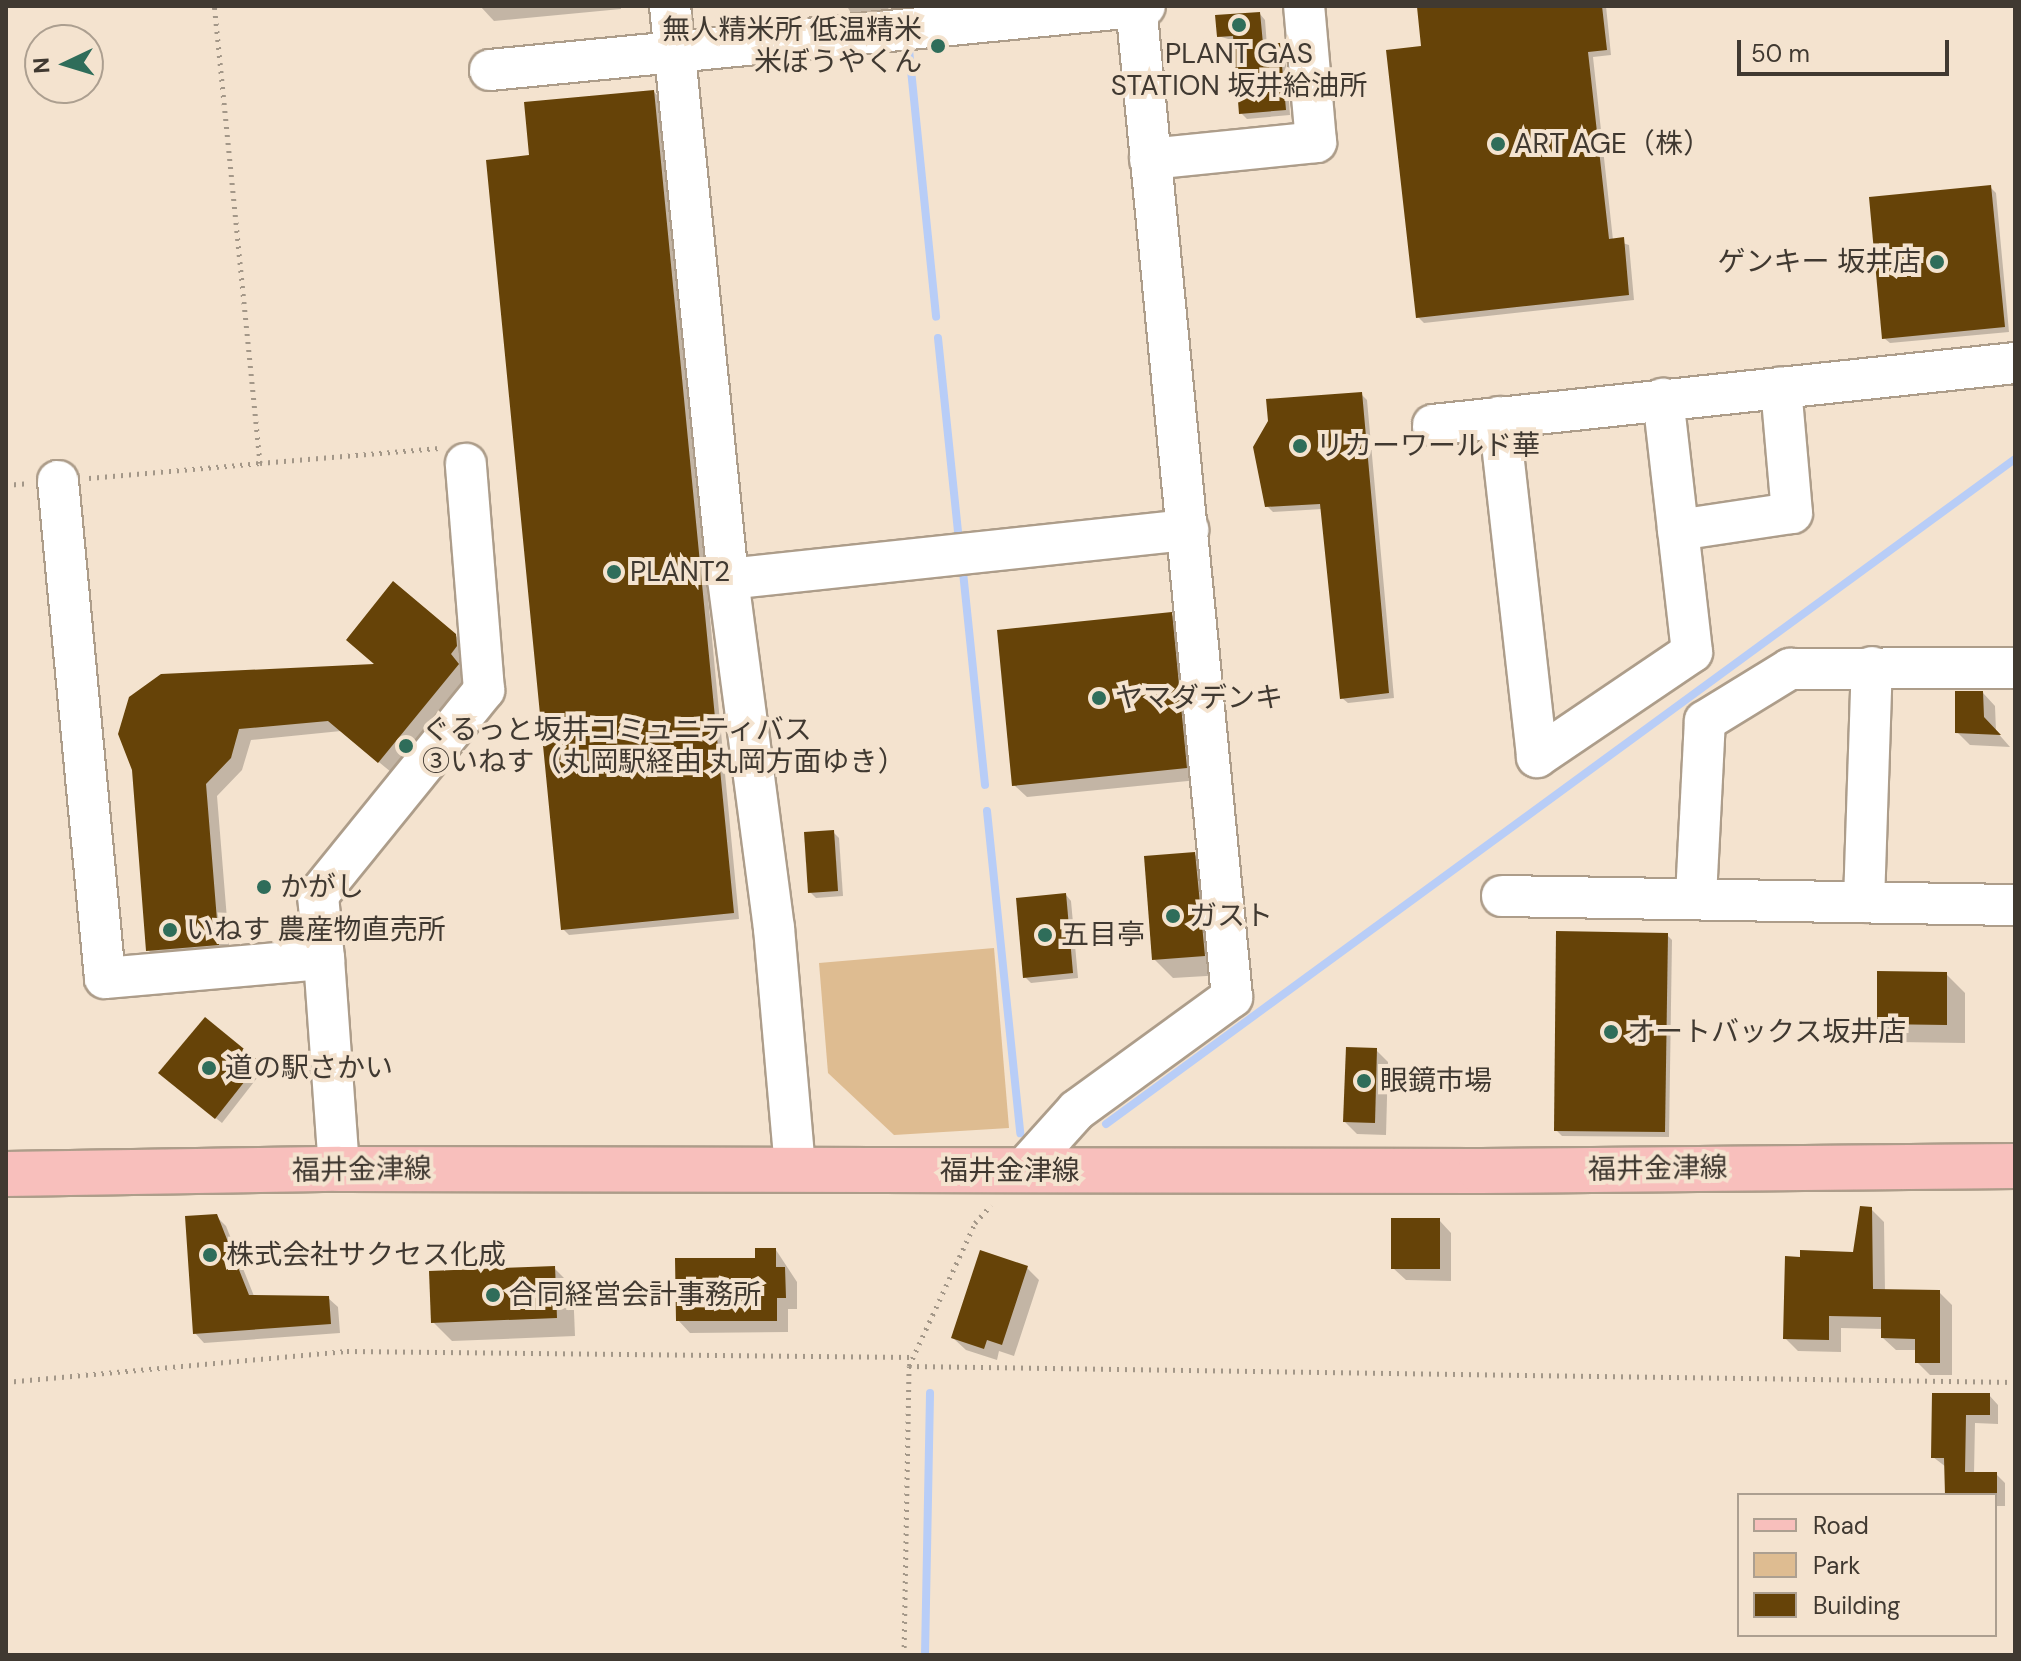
<!DOCTYPE html>
<meta charset="utf-8">
<style>
body{margin:0}
#map{position:relative;width:2021px;height:1661px;overflow:hidden;background:#f4e3cf;font-family:"DM Sans","Noto Sans JP",sans-serif}
div>[style]{position:absolute}
[style*='--x']{left:calc(var(--x)*1px);top:calc(var(--y)*1px);width:calc(var(--w)*1px);rotate:calc(var(--a)*1deg)}
.green>*{inset:0;background:#debc91}
.shadow>*{inset:0;background:#0003}
.stream>*{height:8px;margin:-4px;padding:0 4px;transform-origin:4px;border-radius:4px;background:#b8cdf7}
.building>*{inset:0;background:#664308}
.path>*{height:5px;margin-top:-2.5px;transform-origin:0;background:repeating-linear-gradient(90deg,#a39788 0 2px,transparent 0 8px)}
.roads{filter:drop-shadow(2px 0 #ad9d8a) drop-shadow(-2px 0 #ad9d8a) drop-shadow(0 2px #ad9d8a) drop-shadow(0 -2px #ad9d8a)}
.minor>*{height:40px;margin:-20px;padding:0 20px;transform-origin:20px;border-radius:20px;background:#fff}
.major>*{height:44px;margin:-22px;padding:0 22px;transform-origin:22px;border-radius:22px;background:#f8bfbc}
.dots>*{width:22px;height:22px;translate:-50% -50%;box-sizing:border-box;border:4px solid #f4e3cf;border-radius:50%}
span{translate:-50% -50%;white-space:nowrap;text-align:center;line-height:1.15;-webkit-text-stroke:8px #f4e3cf;paint-order:stroke}
.poi-label{font-size:28px;color:#403931}
.right{translate:-100% -50%;text-align:right}
.left{translate:0 -50%;text-align:left}
.street-label{font-size:28px;color:#403931}
.frame{position:absolute;inset:0;border:8px solid #403931;pointer-events:none}
.legend{position:absolute;left:1737px;top:1493px;width:260px;height:144px;box-sizing:border-box;background:#f4e3cf;border:2px solid #ac9f90;margin:0;padding:10px 14px;list-style:none;font-size:24px;color:#403931}
.legend li{display:flex;align-items:center;gap:16px;height:40px}
.legend b{width:40px;border:2px solid #ac9f90}
.north{position:absolute;left:24px;top:24px;width:80px;height:80px;box-sizing:border-box;background:#f4e3cf;border:2px solid #ac9f90;border-radius:50%;rotate:266deg;font-size:22px;font-weight:700;line-height:32px;text-align:center;color:#403931}
.north::after{content:'';display:block;margin:auto;width:28px;height:36px;background:#2f6d5a;clip-path:polygon(50% 0,100% 100%,50% 72%,0 100%)}
.scale{position:absolute;left:1737px;top:40px;width:212px;height:36px;box-sizing:border-box;border:4px solid #403931;border-top:0;padding-left:10px;font-size:24px;line-height:28px;white-space:nowrap;color:#403931;-webkit-text-stroke:6px #f4e3cf;paint-order:stroke}
</style>
<div id="map">
<div class="green">
<i style="clip-path:polygon(994px 948px,1009px 1128px,894px 1135px,828px 1073px,819px 963px)"></i>
</div>
<div class="shadow">
<i style="clip-path:polygon(480px 6px,621px 6px,621px 9px,494px 21px)"></i>
<i style="clip-path:polygon(847px 6px,888px 6px,889px 13px,853px 17px)"></i>
<i style="clip-path:polygon(1448px 6px,1606px 6px,1611px 55px,1593px 57px,1613px 240px,1629px 245px,1634px 300px,1424px 323px,1418px 317px,1423px 48px,1419px 9px)"></i>
<i style="clip-path:polygon(1260px 14px,1265px 20px,1267px 46px,1279px 45px,1285px 50px,1290px 115px,1247px 119px,1241px 113px,1235px 41px,1218px 36px)"></i>
<i style="clip-path:polygon(654px 92px,660px 98px,739px 919px,569px 935px,563px 929px,532px 157px)"></i>
<i style="clip-path:polygon(1990px 187px,1996px 193px,2009px 332px,1890px 343px,1884px 338px)"></i>
<i style="clip-path:polygon(1361px 394px,1367px 400px,1394px 698px,1348px 703px,1342px 698px,1322px 509px,1273px 512px,1267px 506px)"></i>
<i style="clip-path:polygon(1171px 614px,1183px 627px,1198px 780px,1027px 797px,1014px 785px)"></i>
<i style="clip-path:polygon(455px 635px,467px 647px,468px 658px,461px 667px,469px 677px,391px 772px,341px 731px,251px 740px,242px 770px,217px 796px,230px 956px,160px 962px,148px 950px,134px 770px,120px 734px,131px 698px,377px 665px)"></i>
<i style="clip-path:polygon(1983px 693px,1995px 706px,1996px 731px,2010px 747px,1970px 745px,1957px 732px)"></i>
<i style="clip-path:polygon(833px 832px,839px 838px,843px 896px,816px 898px,810px 892px)"></i>
<i style="clip-path:polygon(1194px 854px,1213px 873px,1223px 975px,1173px 978px,1154px 959px)"></i>
<i style="clip-path:polygon(1066px 895px,1071px 901px,1078px 978px,1031px 983px,1025px 977px)"></i>
<i style="clip-path:polygon(1667px 935px,1672px 940px,1669px 1137px,1562px 1136px,1556px 1130px)"></i>
<i style="clip-path:polygon(1946px 974px,1965px 993px,1965px 1043px,1898px 1042px,1879px 1023px)"></i>
<i style="clip-path:polygon(205px 1019px,264px 1069px,222px 1123px,166px 1079px)"></i>
<i style="clip-path:polygon(1376px 1050px,1388px 1062px,1386px 1135px,1357px 1134px,1345px 1122px)"></i>
<i style="clip-path:polygon(1871px 1209px,1884px 1222px,1885px 1291px,1939px 1292px,1952px 1305px,1952px 1375px,1930px 1375px,1917px 1362px,1917px 1350px,1896px 1350px,1883px 1338px,1883px 1329px,1841px 1328px,1841px 1352px,1798px 1351px,1785px 1338px,1854px 1254px)"></i>
<i style="clip-path:polygon(216px 1216px,226px 1226px,254px 1296px,328px 1298px,338px 1307px,340px 1333px,204px 1343px,195px 1333px)"></i>
<i style="clip-path:polygon(1439px 1220px,1451px 1233px,1451px 1281px,1406px 1280px,1393px 1268px)"></i>
<i style="clip-path:polygon(776px 1250px,797px 1282px,797px 1309px,788px 1309px,788px 1332px,690px 1333px,678px 1320px)"></i>
<i style="clip-path:polygon(554px 1268px,573px 1287px,575px 1336px,452px 1341px,433px 1322px)"></i>
<i style="clip-path:polygon(1027px 1268px,1039px 1280px,1014px 1356px,999px 1351px,997px 1360px,966px 1350px,953px 1338px)"></i>
<i style="clip-path:polygon(1934px 1395px,1989px 1395px,1998px 1405px,1998px 1424px,1975px 1423px,1974px 1474px,1996px 1474px,2005px 1483px,2005px 1506px,1995px 1506px,1995px 1495px,1947px 1495px,1946px 1467px,1933px 1457px)"></i>
</div>
<div class="stream">
<i style="--x:909;--y:50;--w:268;--a:84.2"></i>
<i style="--x:938;--y:338;--w:204;--a:84.1"></i>
<i style="--x:963;--y:572;--w:214;--a:84.1"></i>
<i style="--x:987;--y:811;--w:324;--a:84.1"></i>
<i style="--x:1106;--y:1124;--w:1126;--a:-36.19"></i>
<i style="--x:925;--y:1655;--w:262;--a:-88.9"></i>
</div>
<div class="building">
<i style="clip-path:polygon(1602px 6px,1607px 50px,1588px 52px,1609px 239px,1624px 237px,1629px 295px,1416px 318px,1386px 50px,1421px 46px,1417px 7px)"></i>
<i style="clip-path:polygon(1260px 12px,1263px 44px,1280px 43px,1286px 110px,1239px 114px,1233px 36px,1217px 37px,1215px 15px)"></i>
<i style="clip-path:polygon(654px 90px,734px 913px,561px 930px,486px 160px,529px 155px,524px 102px)"></i>
<i style="clip-path:polygon(1991px 185px,2005px 327px,1882px 339px,1869px 197px)"></i>
<i style="clip-path:polygon(1362px 392px,1389px 693px,1340px 699px,1320px 504px,1265px 507px,1253px 447px,1268px 421px,1266px 399px)"></i>
<i style="clip-path:polygon(393px 581px,456px 634px,457px 646px,451px 654px,459px 664px,378px 763px,328px 721px,239px 729px,231px 758px,206px 784px,219px 945px,146px 951px,132px 770px,118px 734px,129px 697px,161px 674px,374px 664px,346px 640px)"></i>
<i style="clip-path:polygon(1172px 612px,1187px 768px,1012px 786px,997px 630px)"></i>
<i style="clip-path:polygon(1955px 691px,1983px 691px,1984px 717px,2001px 735px,1955px 733px)"></i>
<i style="clip-path:polygon(834px 830px,838px 891px,808px 893px,804px 832px)"></i>
<i style="clip-path:polygon(1195px 852px,1205px 956px,1152px 960px,1144px 856px)"></i>
<i style="clip-path:polygon(1066px 893px,1073px 973px,1023px 978px,1016px 898px)"></i>
<i style="clip-path:polygon(1556px 931px,1668px 933px,1665px 1132px,1554px 1131px)"></i>
<i style="clip-path:polygon(1877px 971px,1947px 972px,1947px 1025px,1877px 1024px)"></i>
<i style="clip-path:polygon(205px 1017px,260px 1062px,215px 1119px,158px 1073px)"></i>
<i style="clip-path:polygon(1346px 1047px,1377px 1048px,1375px 1123px,1343px 1122px)"></i>
<i style="clip-path:polygon(1860px 1206px,1872px 1207px,1873px 1289px,1940px 1290px,1940px 1363px,1915px 1363px,1915px 1339px,1881px 1338px,1881px 1317px,1829px 1316px,1829px 1340px,1783px 1339px,1785px 1256px,1800px 1257px,1800px 1250px,1853px 1252px)"></i>
<i style="clip-path:polygon(217px 1214px,249px 1295px,329px 1296px,331px 1324px,193px 1334px,185px 1216px)"></i>
<i style="clip-path:polygon(1391px 1218px,1440px 1218px,1440px 1269px,1391px 1269px)"></i>
<i style="clip-path:polygon(755px 1248px,776px 1248px,776px 1267px,785px 1267px,786px 1298px,777px 1298px,777px 1321px,676px 1321px,675px 1258px,755px 1258px)"></i>
<i style="clip-path:polygon(980px 1250px,1028px 1266px,1002px 1345px,987px 1340px,984px 1349px,951px 1338px)"></i>
<i style="clip-path:polygon(555px 1266px,557px 1318px,431px 1323px,429px 1271px)"></i>
<i style="clip-path:polygon(1932px 1393px,1990px 1393px,1990px 1415px,1966px 1415px,1965px 1472px,1997px 1472px,1997px 1495px,1945px 1495px,1944px 1458px,1931px 1458px)"></i>
</div>
<div class="path">
<i style="--x:260;--y:463;--w:180;--a:-4.8"></i>
<i style="--x:89;--y:478;--w:172;--a:-5"></i>
<i style="--x:260;--y:463;--w:459;--a:-95.7"></i>
<i style="--x:6;--y:485;--w:21;--a:-5"></i>
<i style="--x:909;--y:1366;--w:1106;--a:0.83"></i>
<i style="--x:6;--y:1382;--w:342;--a:-5.2"></i>
<i style="--x:347;--y:1351;--w:566;--a:0.61"></i>
<i style="--x:904;--y:1655;--w:289;--a:-89"></i>
<i style="--x:909;--y:1366;--w:157;--a:-65.2"></i>
<i style="--x:975;--y:1223;--w:24;--a:-48"></i>
</div>
<div class="roads">
<div class="minor">
<i style="--x:670;--y:6;--w:576;--a:84.22"></i>
<i style="--x:728;--y:579;--w:352;--a:82.5"></i>
<i style="--x:774;--y:928;--w:243;--a:85"></i>
<i style="--x:490;--y:70;--w:658;--a:-5.58"></i>
<i style="--x:1150;--y:159;--w:167;--a:-5.8"></i>
<i style="--x:1316;--y:142;--w:137;--a:-95"></i>
<i style="--x:1499;--y:417;--w:342;--a:83.6"></i>
<i style="--x:1537;--y:757;--w:187;--a:-34.1"></i>
<i style="--x:1692;--y:652;--w:255;--a:-96.5"></i>
<i style="--x:1433;--y:425;--w:585;--a:-6.08"></i>
<i style="--x:58;--y:481;--w:499;--a:84.6"></i>
<i style="--x:105;--y:978;--w:220;--a:-5"></i>
<i style="--x:324;--y:959;--w:211;--a:85.9"></i>
<i style="--x:1678;--y:530;--w:115;--a:-8.5"></i>
<i style="--x:1792;--y:513;--w:126;--a:-95"></i>
<i style="--x:728;--y:579;--w:463;--a:-6.1"></i>
<i style="--x:1502;--y:896;--w:513;--a:1.01"></i>
<i style="--x:1696;--y:897;--w:176;--a:-87.1"></i>
<i style="--x:1705;--y:721;--w:100;--a:-31.5"></i>
<i style="--x:1790;--y:669;--w:225;--a:-0.3"></i>
<i style="--x:1864;--y:902;--w:235;--a:-88.1"></i>
<i style="--x:324;--y:959;--w:64;--a:-95.4"></i>
<i style="--x:318;--y:895;--w:264;--a:-51"></i>
<i style="--x:484;--y:690;--w:227;--a:-94.6"></i>
<i style="--x:1022;--y:1171;--w:82;--a:-48"></i>
<i style="--x:1077;--y:1110;--w:192;--a:-36.1"></i>
<i style="--x:1232;--y:997;--w:996;--a:-95.53"></i>
</div>
<div class="major">
<i style="--x:6;--y:1174;--w:333;--a:-0.9"></i>
<i style="--x:339;--y:1169;--w:1141;--a:0.1"></i>
<i style="--x:1480;--y:1171;--w:535;--a:-0.54"></i>
</div>
</div>
<div class="dots">
<i style="left:1239px;top:25px;background:#2f6d5a"></i>
<i style="left:938px;top:46px;background:#2f6d5a"></i>
<i style="left:1498px;top:144px;background:#2f6d5a"></i>
<i style="left:1937px;top:262px;background:#2f6d5a"></i>
<i style="left:1300px;top:446px;background:#2f6d5a"></i>
<i style="left:614px;top:572px;background:#2f6d5a"></i>
<i style="left:1099px;top:698px;background:#2f6d5a"></i>
<i style="left:406px;top:746px;background:#2f6d5a"></i>
<i style="left:264px;top:887px;background:#2f6d5a"></i>
<i style="left:1173px;top:916px;background:#2f6d5a"></i>
<i style="left:170px;top:930px;background:#2f6d5a"></i>
<i style="left:1045px;top:935px;background:#2f6d5a"></i>
<i style="left:1611px;top:1032px;background:#2f6d5a"></i>
<i style="left:209px;top:1068px;background:#2f6d5a"></i>
<i style="left:1364px;top:1081px;background:#2f6d5a"></i>
<i style="left:210px;top:1255px;background:#2f6d5a"></i>
<i style="left:493px;top:1295px;background:#2f6d5a"></i>
</div>
<div class="poi-label">
<span class="right" style="left:922px;top:46px">無人精米所 低温精米<br>米ぼうやくん</span>
<span style="left:1239px;top:70px">PLANT GAS<br>STATION 坂井給油所</span>
<span class="left" style="left:1514px;top:144px">ART AGE（株）</span>
<span class="right" style="left:1921px;top:262px">ゲンキー 坂井店</span>
<span class="left" style="left:1316px;top:446px">リカーワールド華</span>
<span class="left" style="left:630px;top:572px">PLANT2</span>
<span class="left" style="left:1115px;top:698px">ヤマダデンキ</span>
<span class="left" style="left:422px;top:746px">ぐるっと坂井コミュニティバス<br>③いねす（丸岡駅経由 丸岡方面ゆき）</span>
<span class="left" style="left:280px;top:887px">かがし</span>
<span class="left" style="left:1189px;top:916px">ガスト</span>
<span class="left" style="left:186px;top:930px">いねす 農産物直売所</span>
<span class="left" style="left:1061px;top:935px">五目亭</span>
<span class="left" style="left:1627px;top:1032px">オートバックス坂井店</span>
<span class="left" style="left:225px;top:1068px">道の駅さかい</span>
<span class="left" style="left:1380px;top:1081px">眼鏡市場</span>
<span class="left" style="left:226px;top:1255px">株式会社サクセス化成</span>
<span class="left" style="left:509px;top:1295px">合同経営会計事務所</span>
</div>
<div class="street-label">
<span style="left:1658px;top:1169px;rotate:-1deg">福井金津線</span>
<span style="left:362px;top:1170px;rotate:-1deg">福井金津線</span>
<span style="left:1010px;top:1171px">福井金津線</span>
</div>
<div class="frame"></div>
<ul class="legend">
<li><b style="height:10px;background:#f8bfbc"></b>Road</li>
<li><b style="height:22px;background:#debc91"></b>Park</li>
<li><b style="height:22px;background:#664308"></b>Building</li>
</ul>
<div class="north">N</div>
<div class="scale">50 m</div>
</div>
